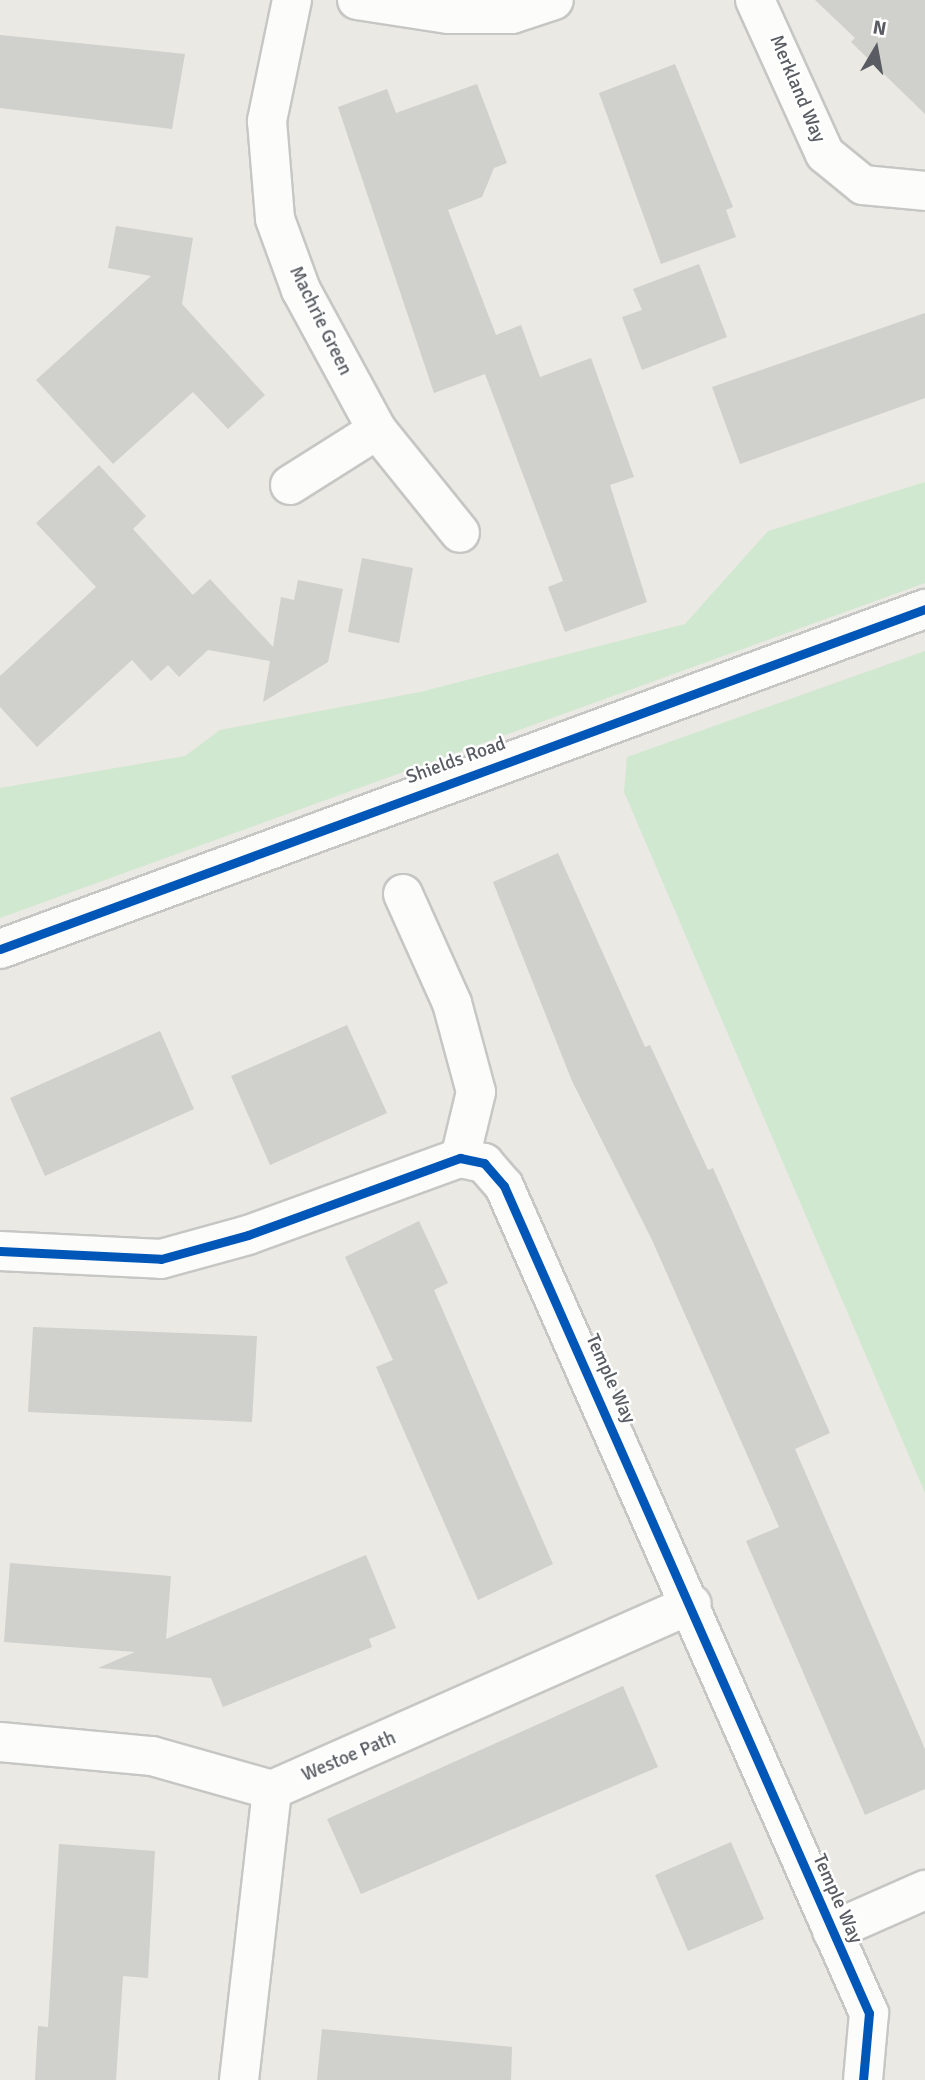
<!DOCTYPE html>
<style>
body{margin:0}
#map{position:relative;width:925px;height:2080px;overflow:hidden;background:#eae9e3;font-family:Signika,sans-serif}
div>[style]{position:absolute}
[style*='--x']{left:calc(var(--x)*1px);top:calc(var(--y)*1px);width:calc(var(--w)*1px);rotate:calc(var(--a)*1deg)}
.green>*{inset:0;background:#d0e8d0}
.building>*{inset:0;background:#d0d0cc}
.roads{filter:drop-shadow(2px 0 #c6c7c5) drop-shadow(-2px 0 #c6c7c5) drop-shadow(0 2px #c6c7c5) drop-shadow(0 -2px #c6c7c5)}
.minor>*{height:38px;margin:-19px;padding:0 19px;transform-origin:19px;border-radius:19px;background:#fcfcfb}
.cycleway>*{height:9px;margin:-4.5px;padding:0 4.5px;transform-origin:4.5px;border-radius:4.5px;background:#0057b8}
span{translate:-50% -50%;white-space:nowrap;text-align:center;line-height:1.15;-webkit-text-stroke:5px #fff;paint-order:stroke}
.street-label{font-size:19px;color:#595c62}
.north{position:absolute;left:841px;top:14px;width:70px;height:70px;-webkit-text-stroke:5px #fff;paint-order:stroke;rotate:10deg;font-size:19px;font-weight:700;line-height:28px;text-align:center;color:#595c62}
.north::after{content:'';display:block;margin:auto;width:24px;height:32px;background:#595c62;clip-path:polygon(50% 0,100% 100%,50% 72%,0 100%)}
</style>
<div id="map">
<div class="green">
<i style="clip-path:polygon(925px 482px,925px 583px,0 918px,0 788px,185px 756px,220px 730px,420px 692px,685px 624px,768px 531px)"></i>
<i style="clip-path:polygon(925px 651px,925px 1493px,624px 792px,627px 757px)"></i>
</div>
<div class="building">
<i style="clip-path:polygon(815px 0,925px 0,925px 114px,851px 42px,855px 38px)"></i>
<i style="clip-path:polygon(0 35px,185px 54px,172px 129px,0 108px)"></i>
<i style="clip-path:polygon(675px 64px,733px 207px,726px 210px,736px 237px,661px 264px,599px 93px)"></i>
<i style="clip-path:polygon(477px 84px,507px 163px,494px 168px,482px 197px,448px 210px,496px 335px,521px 325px,540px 377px,591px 358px,634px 477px,610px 485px,647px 602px,565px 632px,548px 587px,563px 581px,485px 374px,434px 393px,338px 107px,387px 89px,396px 113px)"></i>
<i style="clip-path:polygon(116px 226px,193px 238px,182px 304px,265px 395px,228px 429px,193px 392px,113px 464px,36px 380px,151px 276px,108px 268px)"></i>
<i style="clip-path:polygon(699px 264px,727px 337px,642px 370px,622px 317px,642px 310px,633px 289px)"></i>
<i style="clip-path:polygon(925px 313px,925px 398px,740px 464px,712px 387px)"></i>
<i style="clip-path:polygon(99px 465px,146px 516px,133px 529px,193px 595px,210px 579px,273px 647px,281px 597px,294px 600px,298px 580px,343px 589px,328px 662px,263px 702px,270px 661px,208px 650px,179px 677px,168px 665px,151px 681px,132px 660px,37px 747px,0 707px,0 676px,96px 587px,36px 523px)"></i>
<i style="clip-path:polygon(362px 558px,413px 568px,399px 643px,348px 632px)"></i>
<i style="clip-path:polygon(558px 853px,645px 1047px,650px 1045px,708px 1170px,713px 1168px,830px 1433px,795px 1449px,925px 1749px,925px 1789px,865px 1815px,746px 1541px,779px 1527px,652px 1240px,572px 1081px,493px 882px)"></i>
<i style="clip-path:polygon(347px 1025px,387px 1113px,270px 1165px,231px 1076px)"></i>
<i style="clip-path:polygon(160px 1031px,194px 1109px,45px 1176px,10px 1098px)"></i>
<i style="clip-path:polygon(419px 1221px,448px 1283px,434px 1290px,553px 1564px,478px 1600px,376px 1367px,393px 1360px,345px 1257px)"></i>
<i style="clip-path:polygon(33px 1327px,257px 1336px,252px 1422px,28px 1412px)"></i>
<i style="clip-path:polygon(366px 1555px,396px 1628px,369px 1639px,372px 1647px,223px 1707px,211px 1678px,98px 1668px,135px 1652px,4px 1642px,10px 1563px,171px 1576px,166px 1639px)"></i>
<i style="clip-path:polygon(623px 1686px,658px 1767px,361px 1894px,327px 1819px)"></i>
<i style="clip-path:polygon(731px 1842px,764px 1919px,688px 1951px,655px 1875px)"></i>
<i style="clip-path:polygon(59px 1844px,155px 1851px,148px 1978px,123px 1976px,116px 2080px,35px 2080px,38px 2026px,48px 2027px)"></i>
<i style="clip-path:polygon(322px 2029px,512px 2047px,511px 2080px,317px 2080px)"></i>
</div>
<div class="roads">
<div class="minor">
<i style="--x:292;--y:0;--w:124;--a:101.7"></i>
<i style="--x:267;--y:121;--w:98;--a:85.3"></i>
<i style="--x:275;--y:219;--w:76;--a:69.9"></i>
<i style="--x:301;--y:290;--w:159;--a:61.5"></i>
<i style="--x:377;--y:430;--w:132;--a:51.1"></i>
<i style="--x:357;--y:0;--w:92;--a:8.7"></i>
<i style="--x:448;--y:14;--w:64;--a:0"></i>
<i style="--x:512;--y:14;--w:44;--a:-18.4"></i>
<i style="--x:755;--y:0;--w:169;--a:65.6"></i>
<i style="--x:825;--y:154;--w:49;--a:39.2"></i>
<i style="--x:863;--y:185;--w:62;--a:5.5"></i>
<i style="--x:290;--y:485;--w:103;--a:-32.3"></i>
<i style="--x:403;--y:894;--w:120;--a:65.8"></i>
<i style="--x:452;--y:1003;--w:92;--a:74.9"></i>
<i style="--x:476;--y:1092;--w:68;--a:103.6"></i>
<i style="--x:0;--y:949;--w:986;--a:-20.18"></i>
<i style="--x:0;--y:1251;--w:161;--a:2.8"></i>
<i style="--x:161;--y:1259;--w:90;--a:-15.4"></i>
<i style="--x:248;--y:1235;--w:226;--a:-20"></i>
<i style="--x:460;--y:1158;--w:25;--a:12"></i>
<i style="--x:484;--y:1163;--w:30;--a:49"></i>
<i style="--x:504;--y:1186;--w:904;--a:66.19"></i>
<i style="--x:869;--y:2013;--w:67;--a:95.1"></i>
<i style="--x:0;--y:1742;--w:153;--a:5.3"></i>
<i style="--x:152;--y:1756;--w:125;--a:15.8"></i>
<i style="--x:832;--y:1931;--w:102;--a:-23.8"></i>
<i style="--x:239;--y:2080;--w:292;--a:-83.5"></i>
<i style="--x:272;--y:1790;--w:459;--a:-23.9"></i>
</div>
</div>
<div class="cycleway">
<i style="--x:0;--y:949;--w:986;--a:-20.18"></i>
<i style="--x:0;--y:1251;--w:161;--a:2.8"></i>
<i style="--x:161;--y:1259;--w:90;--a:-15.4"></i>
<i style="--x:248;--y:1235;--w:226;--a:-20"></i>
<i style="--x:460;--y:1158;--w:25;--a:12"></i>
<i style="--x:484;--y:1163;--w:30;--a:49"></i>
<i style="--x:504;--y:1186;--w:904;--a:66.19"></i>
<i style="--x:869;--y:2013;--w:67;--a:95.1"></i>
</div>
<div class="street-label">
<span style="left:797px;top:89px;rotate:67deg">Merkland Way</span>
<span style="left:320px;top:321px;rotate:64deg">Machrie Green</span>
<span style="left:456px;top:761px;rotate:-20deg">Shields Road</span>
<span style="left:610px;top:1379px;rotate:66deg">Temple Way</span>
<span style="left:349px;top:1757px;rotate:-23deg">Westoe Path</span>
<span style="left:837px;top:1899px;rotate:66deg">Temple Way</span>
</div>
<div class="north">N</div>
</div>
